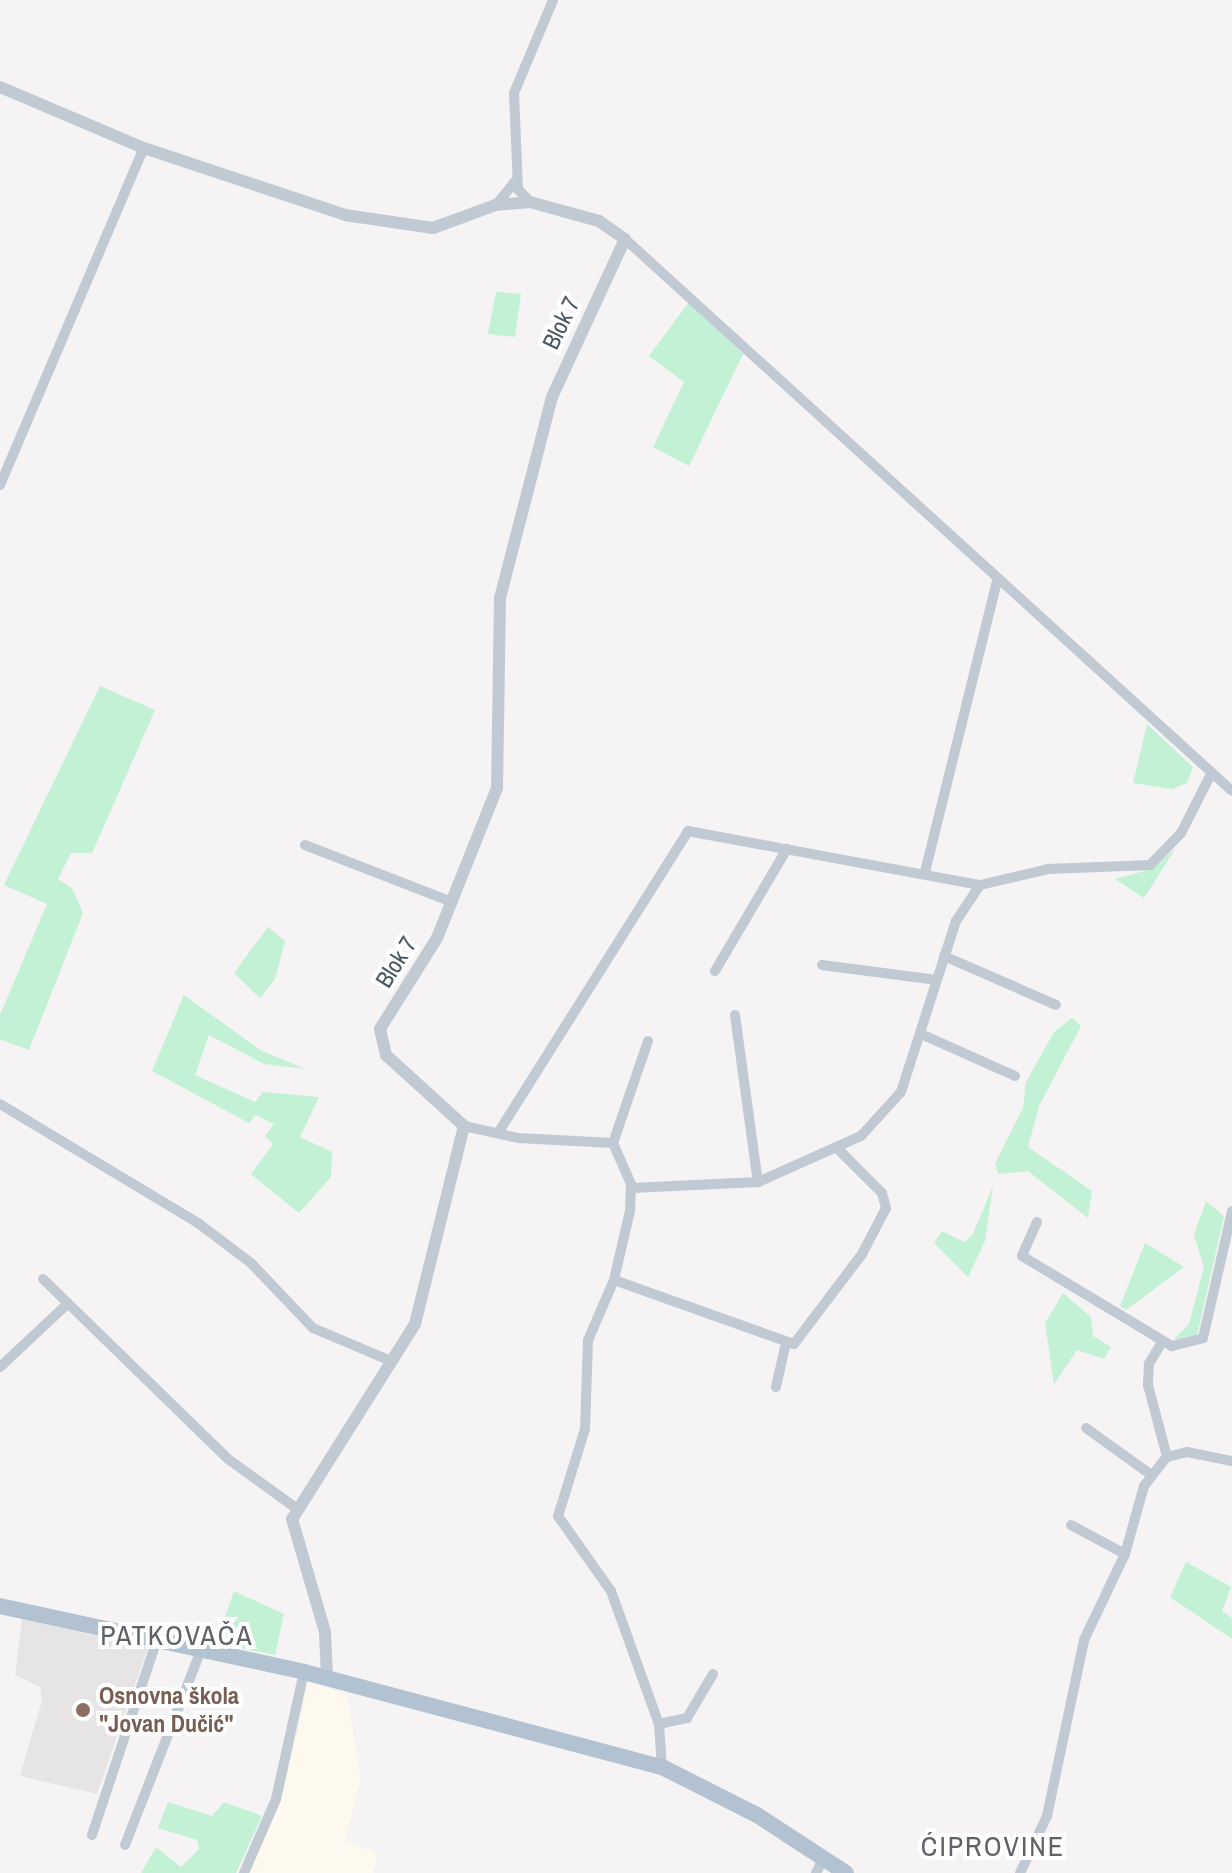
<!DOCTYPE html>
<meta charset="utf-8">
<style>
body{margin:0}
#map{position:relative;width:1232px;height:1873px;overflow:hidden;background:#f5f3f3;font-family:"Archivo Narrow",sans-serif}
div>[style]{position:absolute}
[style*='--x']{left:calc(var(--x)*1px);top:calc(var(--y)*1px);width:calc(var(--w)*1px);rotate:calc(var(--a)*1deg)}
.commercial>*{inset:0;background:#fdf9ef}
.education>*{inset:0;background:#e6e4e5}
.green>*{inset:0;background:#c3f1d5}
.minor>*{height:10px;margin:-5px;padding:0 5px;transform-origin:5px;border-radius:5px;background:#c1cad2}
.tertiary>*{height:12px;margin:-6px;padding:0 6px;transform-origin:6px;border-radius:6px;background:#c1cad2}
.primary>*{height:16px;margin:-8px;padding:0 8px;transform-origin:8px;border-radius:8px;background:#b3c2d1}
.dots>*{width:22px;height:22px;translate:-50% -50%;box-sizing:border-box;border:4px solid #fff;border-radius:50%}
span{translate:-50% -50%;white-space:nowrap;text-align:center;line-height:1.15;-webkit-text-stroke:8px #fff;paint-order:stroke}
.street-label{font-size:24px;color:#4a5661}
.education-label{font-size:24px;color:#785e54;font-weight:700}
.left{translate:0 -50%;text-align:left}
.quarter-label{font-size:28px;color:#5f6368;letter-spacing:2px}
</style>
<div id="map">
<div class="commercial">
<i style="clip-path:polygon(309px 1682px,347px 1695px,361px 1780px,345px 1841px,378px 1854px,373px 1873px,249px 1873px,283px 1793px)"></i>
</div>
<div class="education">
<i style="clip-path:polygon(22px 1619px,148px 1647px,97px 1794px,20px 1776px,42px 1700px,40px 1687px,15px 1675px)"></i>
</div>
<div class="green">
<i style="clip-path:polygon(496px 292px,521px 294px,515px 337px,488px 334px)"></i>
<i style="clip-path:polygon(689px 302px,743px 354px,689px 466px,653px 447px,684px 382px,649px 356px)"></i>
<i style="clip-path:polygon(100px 686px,155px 710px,92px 853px,71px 853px,58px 879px,72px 888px,83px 913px,29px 1050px,0 1039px,0 1015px,47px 904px,4px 885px)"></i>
<i style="clip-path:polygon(1147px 724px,1193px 767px,1187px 783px,1172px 789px,1133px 783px)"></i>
<i style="clip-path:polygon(1175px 849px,1144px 898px,1115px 879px,1151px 869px)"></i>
<i style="clip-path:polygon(268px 927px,285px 941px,275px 979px,260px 998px,234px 973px)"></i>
<i style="clip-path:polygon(184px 995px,260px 1050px,305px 1069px,264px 1064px,209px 1035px,195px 1075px,255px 1102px,263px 1092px,319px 1097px,300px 1137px,332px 1152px,331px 1177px,299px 1213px,251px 1174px,273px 1144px,265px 1136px,274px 1124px,256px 1115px,249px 1123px,152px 1071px)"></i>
<i style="clip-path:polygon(1072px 1018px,1081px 1026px,1039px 1106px,1028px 1147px,1092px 1191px,1088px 1218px,1028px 1171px,998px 1174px,995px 1164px,1023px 1108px,1026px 1082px,1054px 1032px)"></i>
<i style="clip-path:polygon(993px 1186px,985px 1241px,968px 1277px,934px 1243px,942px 1231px,964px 1242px,973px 1234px)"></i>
<i style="clip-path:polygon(1206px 1201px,1224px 1216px,1197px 1336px,1180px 1342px,1174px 1339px,1189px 1324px,1204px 1267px,1194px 1235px)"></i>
<i style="clip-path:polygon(1145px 1243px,1184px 1267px,1126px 1310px,1120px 1306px)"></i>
<i style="clip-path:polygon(1063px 1293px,1091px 1317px,1093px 1336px,1111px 1347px,1104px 1359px,1077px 1350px,1054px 1384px,1045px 1323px)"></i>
<i style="clip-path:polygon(1186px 1562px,1231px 1587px,1222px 1611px,1232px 1618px,1232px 1639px,1170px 1597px)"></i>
<i style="clip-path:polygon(234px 1591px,284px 1614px,275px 1655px,216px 1643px)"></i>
<i style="clip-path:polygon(168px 1802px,212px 1816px,224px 1802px,262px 1816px,236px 1873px,141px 1873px,156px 1847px,181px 1867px,199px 1849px,197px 1840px,158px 1828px)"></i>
</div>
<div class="minor">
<i style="--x:530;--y:202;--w:18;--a:-133"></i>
<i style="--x:518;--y:189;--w:96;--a:-92.4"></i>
<i style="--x:514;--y:93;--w:101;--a:-67.2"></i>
<i style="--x:496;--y:205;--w:32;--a:-51"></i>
<i style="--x:625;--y:239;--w:820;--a:42.28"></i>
<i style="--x:0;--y:485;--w:366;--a:-66.9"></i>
<i style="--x:305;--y:845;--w:158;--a:21.2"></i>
<i style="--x:925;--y:872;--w:300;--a:-76.1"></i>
<i style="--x:944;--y:956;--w:122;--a:23.6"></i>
<i style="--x:822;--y:965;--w:116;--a:7.4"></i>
<i style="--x:715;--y:971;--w:142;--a:-59.5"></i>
<i style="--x:735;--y:1015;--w:169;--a:82.2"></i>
<i style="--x:921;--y:1034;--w:103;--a:24.1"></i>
<i style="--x:648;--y:1041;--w:108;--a:108.9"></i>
<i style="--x:613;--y:1143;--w:45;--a:66.3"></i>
<i style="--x:631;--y:1184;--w:27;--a:92"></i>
<i style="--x:630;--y:1211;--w:71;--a:103.1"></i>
<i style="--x:614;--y:1280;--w:65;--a:113.4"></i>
<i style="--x:588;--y:1340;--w:89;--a:91.9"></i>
<i style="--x:585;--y:1429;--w:91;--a:107.2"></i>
<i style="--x:558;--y:1516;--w:92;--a:54.8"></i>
<i style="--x:611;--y:1591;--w:141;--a:70.2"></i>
<i style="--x:659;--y:1724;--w:43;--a:86"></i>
<i style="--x:0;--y:1104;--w:231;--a:31"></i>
<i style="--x:198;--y:1223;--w:66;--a:37"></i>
<i style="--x:251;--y:1263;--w:90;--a:46.4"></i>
<i style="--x:313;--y:1328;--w:85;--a:22.9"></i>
<i style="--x:464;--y:1126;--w:55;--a:12.5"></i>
<i style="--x:518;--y:1138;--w:95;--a:3"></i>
<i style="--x:498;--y:1133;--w:357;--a:-57.8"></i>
<i style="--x:688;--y:831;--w:297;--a:10.5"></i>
<i style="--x:632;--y:1188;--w:126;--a:-2.7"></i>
<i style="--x:758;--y:1182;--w:113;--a:-24.1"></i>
<i style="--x:861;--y:1136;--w:59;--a:-47.7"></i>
<i style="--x:901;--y:1092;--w:180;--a:-72.2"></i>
<i style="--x:956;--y:921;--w:43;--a:-56.3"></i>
<i style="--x:980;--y:885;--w:70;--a:-13.2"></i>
<i style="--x:1048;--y:869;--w:102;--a:-2.2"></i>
<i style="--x:1150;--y:865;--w:45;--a:-45.9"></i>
<i style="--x:1181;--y:833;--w:64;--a:-63"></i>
<i style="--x:1037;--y:1222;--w:37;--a:114"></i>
<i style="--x:1022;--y:1256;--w:175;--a:31"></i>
<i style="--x:1172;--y:1346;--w:32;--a:-14"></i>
<i style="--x:1203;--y:1338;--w:130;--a:-77.1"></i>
<i style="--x:43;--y:1279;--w:258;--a:44.2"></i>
<i style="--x:228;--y:1459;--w:84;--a:35.8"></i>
<i style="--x:614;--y:1280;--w:191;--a:19.6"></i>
<i style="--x:794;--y:1344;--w:113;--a:-52.9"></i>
<i style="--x:862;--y:1254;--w:52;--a:-62.4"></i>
<i style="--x:886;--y:1208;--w:16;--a:-105"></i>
<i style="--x:882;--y:1193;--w:61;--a:-135"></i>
<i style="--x:1162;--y:1342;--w:26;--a:121"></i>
<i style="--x:1149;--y:1364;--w:21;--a:93"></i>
<i style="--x:1148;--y:1385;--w:74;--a:75.2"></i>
<i style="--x:0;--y:1367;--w:92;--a:-43.2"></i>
<i style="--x:776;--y:1387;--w:41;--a:-77.3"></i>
<i style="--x:1086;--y:1428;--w:79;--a:35.7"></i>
<i style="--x:1071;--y:1525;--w:61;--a:28.2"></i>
<i style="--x:659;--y:1724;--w:29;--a:-12"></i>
<i style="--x:687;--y:1718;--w:51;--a:-59.4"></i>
<i style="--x:92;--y:1835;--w:206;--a:-71.6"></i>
<i style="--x:125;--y:1845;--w:209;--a:-68.7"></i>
<i style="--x:244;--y:1873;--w:81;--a:-66.6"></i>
<i style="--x:276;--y:1799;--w:130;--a:-77.6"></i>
<i style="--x:816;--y:1873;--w:16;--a:-63"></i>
<i style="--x:1020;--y:1873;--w:63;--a:-64.7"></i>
<i style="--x:1047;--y:1816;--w:180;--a:-78.1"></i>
<i style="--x:1084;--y:1640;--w:95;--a:-64.5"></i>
<i style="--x:1125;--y:1554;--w:71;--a:-74.4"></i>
<i style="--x:1144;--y:1486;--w:37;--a:-52"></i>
<i style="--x:1167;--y:1457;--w:21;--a:-14"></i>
<i style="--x:1187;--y:1452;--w:46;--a:11.3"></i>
</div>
<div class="tertiary">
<i style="--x:0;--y:87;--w:156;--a:23"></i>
<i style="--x:144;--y:148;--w:212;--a:18.4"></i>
<i style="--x:345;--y:215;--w:89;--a:8.4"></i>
<i style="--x:433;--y:228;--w:67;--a:-20.1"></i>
<i style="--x:496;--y:205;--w:34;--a:-5"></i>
<i style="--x:530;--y:202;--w:72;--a:15.4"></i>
<i style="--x:599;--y:221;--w:32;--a:35"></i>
<i style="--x:625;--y:239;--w:174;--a:114.8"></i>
<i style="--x:552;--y:397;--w:208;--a:104.5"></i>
<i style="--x:500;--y:598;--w:190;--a:90.9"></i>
<i style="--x:497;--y:788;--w:162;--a:111.8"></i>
<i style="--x:437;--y:938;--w:107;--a:122.1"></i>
<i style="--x:380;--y:1029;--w:27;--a:77"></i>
<i style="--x:386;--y:1055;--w:105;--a:42.3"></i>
<i style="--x:464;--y:1126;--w:204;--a:103.9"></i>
<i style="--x:415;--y:1324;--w:231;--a:122.2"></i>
<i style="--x:292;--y:1519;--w:118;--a:73.7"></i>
<i style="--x:325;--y:1632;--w:45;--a:87.5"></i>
</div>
<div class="primary">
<i style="--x:0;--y:1606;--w:311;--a:12.2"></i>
<i style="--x:304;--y:1672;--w:370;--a:14.9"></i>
<i style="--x:662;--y:1767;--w:106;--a:26.8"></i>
<i style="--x:757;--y:1815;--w:106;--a:33.1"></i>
</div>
<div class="dots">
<i style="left:83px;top:1710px;background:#8d6e63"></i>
</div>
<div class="street-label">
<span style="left:561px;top:323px;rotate:-64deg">Blok 7</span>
<span style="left:396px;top:962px;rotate:-58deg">Blok 7</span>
</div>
<div class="education-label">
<span class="left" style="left:99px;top:1710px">Osnovna škola<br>"Jovan Dučić"</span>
</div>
<div class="quarter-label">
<span style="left:177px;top:1635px">PATKOVAČA</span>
<span style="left:993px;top:1846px">ĆIPROVINE</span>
</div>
</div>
